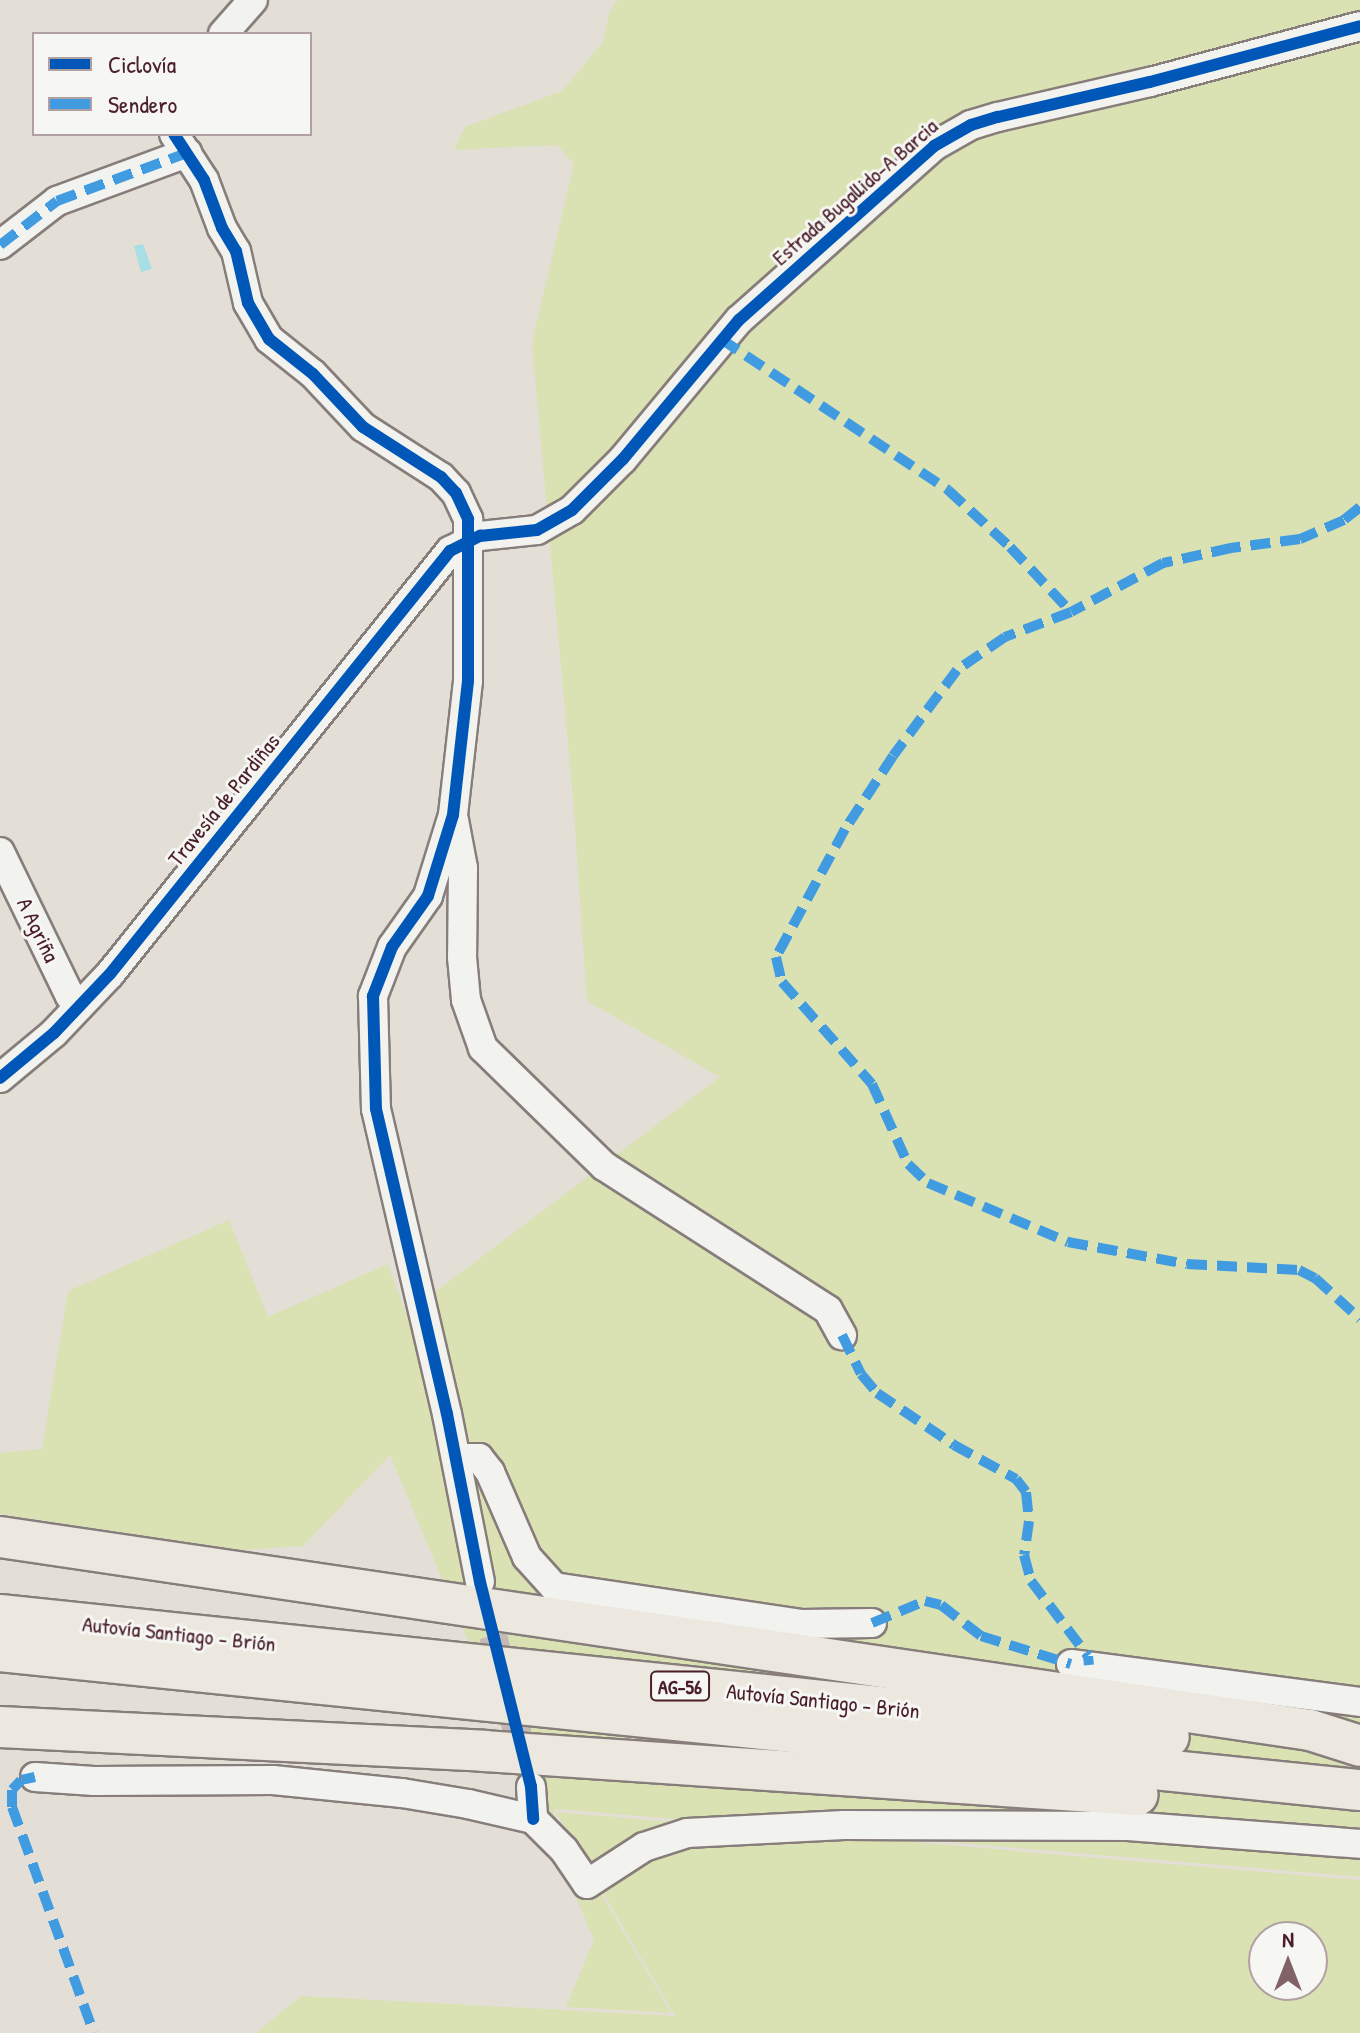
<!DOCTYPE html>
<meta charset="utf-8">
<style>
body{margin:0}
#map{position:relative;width:1360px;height:2033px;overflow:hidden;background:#e3dfd6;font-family:"Patrick Hand",sans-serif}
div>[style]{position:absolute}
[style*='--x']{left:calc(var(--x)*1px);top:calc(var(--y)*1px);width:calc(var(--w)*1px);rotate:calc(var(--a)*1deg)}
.green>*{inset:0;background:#dae1b2}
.water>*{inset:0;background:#a8dfe4}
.minor-tunnel>*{height:28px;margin-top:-14px;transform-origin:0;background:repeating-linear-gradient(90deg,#c4b9b4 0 28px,transparent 0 42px)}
.roads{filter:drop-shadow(2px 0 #877d7b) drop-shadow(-2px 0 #877d7b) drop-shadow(0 2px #877d7b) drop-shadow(0 -2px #877d7b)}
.minor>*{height:28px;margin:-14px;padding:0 14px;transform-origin:14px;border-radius:14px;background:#f2f2ef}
.highway>*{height:40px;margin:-20px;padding:0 20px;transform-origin:20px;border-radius:20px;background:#ece8df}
.quiet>*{height:10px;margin-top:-5px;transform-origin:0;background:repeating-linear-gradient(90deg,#409be1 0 20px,transparent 0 30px)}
.cycleway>*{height:12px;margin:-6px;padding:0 6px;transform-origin:6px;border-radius:6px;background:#0057b8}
span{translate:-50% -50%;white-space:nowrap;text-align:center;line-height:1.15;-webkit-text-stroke:6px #f6f6f2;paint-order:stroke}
.shield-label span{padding:2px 6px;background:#f6f6f2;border:2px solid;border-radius:6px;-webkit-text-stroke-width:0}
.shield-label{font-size:20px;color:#4a1f2b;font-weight:700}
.street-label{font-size:22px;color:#4a1f2b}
.legend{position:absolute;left:32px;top:32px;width:280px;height:104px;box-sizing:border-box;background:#f6f6f2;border:2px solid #b1a0a2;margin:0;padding:10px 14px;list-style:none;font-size:24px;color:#4a1f2b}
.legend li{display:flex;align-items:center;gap:16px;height:40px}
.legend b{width:40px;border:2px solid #b1a0a2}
.north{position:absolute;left:1248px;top:1921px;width:80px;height:80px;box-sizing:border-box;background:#f6f6f2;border:2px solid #b1a0a2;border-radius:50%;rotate:0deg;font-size:22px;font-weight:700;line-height:32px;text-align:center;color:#4a1f2b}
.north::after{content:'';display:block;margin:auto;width:28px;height:36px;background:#806267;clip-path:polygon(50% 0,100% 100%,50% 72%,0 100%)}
</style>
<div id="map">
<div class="green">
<i style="clip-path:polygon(618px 0,1360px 0,1360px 1877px,556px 1809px,553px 1812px,671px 2013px,566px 2007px,594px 1940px,390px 1455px,303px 1546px,241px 1550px,0 1514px,0 1453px,42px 1449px,68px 1291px,229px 1220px,268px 1317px,388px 1264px,406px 1314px,720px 1077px,587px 1001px,573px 800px,532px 343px,574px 164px,557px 145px,454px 150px,465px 127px,562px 91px,603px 42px,610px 11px)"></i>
<i style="clip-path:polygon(evenodd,556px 1812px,1360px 1880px,1360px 2033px,256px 2033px,301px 1996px,675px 2016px,556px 1812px,1264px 1937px,1312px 1937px,1312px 1985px,1264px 1985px,1264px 1937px)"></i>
</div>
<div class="water">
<i style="clip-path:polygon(143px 244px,152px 269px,141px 272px,134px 246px)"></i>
</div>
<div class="minor-tunnel">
<i style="--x:483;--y:1595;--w:178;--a:76"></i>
</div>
<div class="roads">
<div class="minor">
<i style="--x:223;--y:34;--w:45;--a:-48.6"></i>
<i style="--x:174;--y:134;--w:55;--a:56.9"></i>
<i style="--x:204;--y:180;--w:51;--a:69.4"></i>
<i style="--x:222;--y:228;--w:27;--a:59"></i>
<i style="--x:236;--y:251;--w:53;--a:77"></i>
<i style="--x:248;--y:303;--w:42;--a:59.7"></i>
<i style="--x:269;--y:339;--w:56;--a:38.5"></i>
<i style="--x:313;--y:374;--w:73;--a:46.7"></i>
<i style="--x:363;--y:427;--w:93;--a:32.7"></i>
<i style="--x:441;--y:477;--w:22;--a:47"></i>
<i style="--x:456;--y:493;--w:29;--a:65"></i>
<i style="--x:468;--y:519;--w:162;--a:90"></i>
<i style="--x:468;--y:681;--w:135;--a:96.4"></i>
<i style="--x:453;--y:815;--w:85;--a:107.2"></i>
<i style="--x:428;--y:896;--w:62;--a:125.2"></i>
<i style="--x:392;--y:947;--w:53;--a:111.2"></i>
<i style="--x:373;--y:996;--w:113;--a:88.5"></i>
<i style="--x:376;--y:1109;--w:313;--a:76.9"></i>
<i style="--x:447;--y:1414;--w:171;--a:78.9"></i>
<i style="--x:0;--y:245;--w:72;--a:-37.7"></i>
<i style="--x:57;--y:201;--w:139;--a:-20.3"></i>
<i style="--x:454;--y:820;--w:49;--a:79.4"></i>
<i style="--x:463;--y:868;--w:89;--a:90.6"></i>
<i style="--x:462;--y:957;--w:43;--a:84.7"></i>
<i style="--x:466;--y:1000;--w:51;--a:70.5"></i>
<i style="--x:483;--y:1048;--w:169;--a:44.3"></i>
<i style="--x:604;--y:1166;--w:266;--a:32.7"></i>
<i style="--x:828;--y:1310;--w:29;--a:61"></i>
<i style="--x:0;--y:852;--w:160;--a:64.1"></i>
<i style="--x:70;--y:996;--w:14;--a:51"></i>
<i style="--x:0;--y:1078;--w:70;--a:-39.8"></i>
<i style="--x:54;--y:1033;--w:81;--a:-46.5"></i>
<i style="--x:110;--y:974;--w:543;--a:-51.21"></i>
<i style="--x:450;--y:551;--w:34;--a:-27"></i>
<i style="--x:480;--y:536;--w:57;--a:-6"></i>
<i style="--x:537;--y:530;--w:40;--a:-29.7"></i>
<i style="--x:572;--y:510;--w:72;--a:-45"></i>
<i style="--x:623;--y:459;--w:181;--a:-50.2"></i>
<i style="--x:739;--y:320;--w:261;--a:-41.7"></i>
<i style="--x:934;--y:146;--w:43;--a:-29.6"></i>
<i style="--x:971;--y:125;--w:28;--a:-17"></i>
<i style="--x:998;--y:117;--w:156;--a:-13"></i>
<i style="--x:1150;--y:82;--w:217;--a:-14.9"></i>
<i style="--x:457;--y:1458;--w:22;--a:0"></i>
<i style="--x:479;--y:1458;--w:18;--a:52"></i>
<i style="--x:490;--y:1472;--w:93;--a:66.5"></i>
<i style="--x:527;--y:1557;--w:40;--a:48"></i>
<i style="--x:554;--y:1587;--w:251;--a:8.5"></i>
<i style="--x:802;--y:1624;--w:70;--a:-0.8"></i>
<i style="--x:1071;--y:1664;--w:291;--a:7.5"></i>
<i style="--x:35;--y:1777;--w:59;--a:3.9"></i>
<i style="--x:94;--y:1781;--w:179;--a:-0.3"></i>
<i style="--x:273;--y:1780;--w:130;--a:5.8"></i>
<i style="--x:402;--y:1793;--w:67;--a:9.5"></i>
<i style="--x:468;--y:1804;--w:67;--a:13"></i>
<i style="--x:533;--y:1819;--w:44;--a:45"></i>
<i style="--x:564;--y:1850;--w:41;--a:55.9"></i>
<i style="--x:587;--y:1884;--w:68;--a:-33"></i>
<i style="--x:644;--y:1847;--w:45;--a:-18"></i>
<i style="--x:687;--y:1833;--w:157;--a:-2.9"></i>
<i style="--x:844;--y:1825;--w:284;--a:0.2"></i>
<i style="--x:1128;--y:1826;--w:233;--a:4.4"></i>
<i style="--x:531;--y:1787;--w:32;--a:86"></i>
</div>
<div class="highway">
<i style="--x:0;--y:1537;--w:1324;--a:8.38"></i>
<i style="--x:1310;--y:1730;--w:52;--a:17.7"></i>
<i style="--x:0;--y:1615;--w:1175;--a:5.96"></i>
<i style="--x:0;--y:1651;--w:1367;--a:5.84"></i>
<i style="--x:0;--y:1727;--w:485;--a:2.8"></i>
<i style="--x:484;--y:1751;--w:655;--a:3.85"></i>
</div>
</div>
<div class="quiet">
<i style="--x:0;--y:245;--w:72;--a:-37.7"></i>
<i style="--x:57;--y:201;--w:139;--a:-20.3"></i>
<i style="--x:721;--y:339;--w:273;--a:33.6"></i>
<i style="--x:948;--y:490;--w:84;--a:42.6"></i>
<i style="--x:1010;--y:547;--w:89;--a:46.8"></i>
<i style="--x:1360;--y:507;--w:21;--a:141"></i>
<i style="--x:1344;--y:520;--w:48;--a:156.6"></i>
<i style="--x:1300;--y:539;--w:70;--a:172.6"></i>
<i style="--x:1231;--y:548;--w:70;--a:167.6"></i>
<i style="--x:1163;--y:563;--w:104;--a:152"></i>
<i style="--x:1071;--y:612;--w:71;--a:159.3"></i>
<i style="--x:1005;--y:637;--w:58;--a:145.5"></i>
<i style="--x:957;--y:670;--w:107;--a:126.7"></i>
<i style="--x:893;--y:756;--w:87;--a:123.3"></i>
<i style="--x:845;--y:829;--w:145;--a:118.3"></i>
<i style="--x:776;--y:957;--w:26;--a:77"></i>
<i style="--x:782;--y:982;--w:136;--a:48.6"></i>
<i style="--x:872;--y:1084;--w:88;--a:65.8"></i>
<i style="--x:908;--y:1164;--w:28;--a:44"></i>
<i style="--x:928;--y:1183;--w:152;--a:22.9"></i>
<i style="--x:1068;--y:1242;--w:121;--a:10.5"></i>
<i style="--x:1187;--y:1264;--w:112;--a:3.1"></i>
<i style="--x:1299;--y:1270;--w:18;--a:27"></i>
<i style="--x:1315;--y:1278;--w:61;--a:42.3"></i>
<i style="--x:842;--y:1335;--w:43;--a:64"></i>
<i style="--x:861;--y:1374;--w:25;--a:50"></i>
<i style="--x:877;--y:1393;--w:93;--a:34"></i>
<i style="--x:954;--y:1445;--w:71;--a:28.7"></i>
<i style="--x:1016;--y:1479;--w:16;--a:52"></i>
<i style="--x:1026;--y:1492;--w:29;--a:84"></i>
<i style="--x:1029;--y:1521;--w:34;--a:98"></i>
<i style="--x:1024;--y:1555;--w:27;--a:75"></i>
<i style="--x:1031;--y:1581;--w:94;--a:52.8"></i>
<i style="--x:1088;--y:1656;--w:9;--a:84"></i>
<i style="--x:872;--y:1623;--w:57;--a:-22.5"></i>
<i style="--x:925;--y:1601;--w:16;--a:14"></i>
<i style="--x:941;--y:1605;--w:51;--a:37.8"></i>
<i style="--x:981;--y:1636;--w:94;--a:17.3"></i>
<i style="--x:35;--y:1777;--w:14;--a:168"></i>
<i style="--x:21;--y:1780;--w:13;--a:132"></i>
<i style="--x:12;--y:1790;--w:17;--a:90"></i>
<i style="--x:12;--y:1807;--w:240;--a:70.1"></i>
</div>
<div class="cycleway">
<i style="--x:174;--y:134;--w:55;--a:56.9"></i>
<i style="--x:204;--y:180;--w:51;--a:69.4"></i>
<i style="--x:222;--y:228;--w:27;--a:59"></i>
<i style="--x:236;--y:251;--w:53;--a:77"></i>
<i style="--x:248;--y:303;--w:42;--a:59.7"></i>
<i style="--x:269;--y:339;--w:56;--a:38.5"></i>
<i style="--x:313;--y:374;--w:73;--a:46.7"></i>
<i style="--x:363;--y:427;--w:93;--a:32.7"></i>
<i style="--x:441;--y:477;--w:22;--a:47"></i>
<i style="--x:456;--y:493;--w:29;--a:65"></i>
<i style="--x:468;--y:519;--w:162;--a:90"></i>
<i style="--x:468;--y:681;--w:135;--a:96.4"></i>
<i style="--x:453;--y:815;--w:85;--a:107.2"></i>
<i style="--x:428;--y:896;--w:62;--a:125.2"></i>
<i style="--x:392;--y:947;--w:53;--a:111.2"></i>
<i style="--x:373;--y:996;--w:113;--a:88.5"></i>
<i style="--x:376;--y:1109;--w:313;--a:76.9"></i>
<i style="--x:447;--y:1414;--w:171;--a:78.9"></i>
<i style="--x:480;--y:1582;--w:211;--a:76"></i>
<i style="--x:531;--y:1787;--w:32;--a:86"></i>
<i style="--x:0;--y:1078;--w:70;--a:-39.8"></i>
<i style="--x:54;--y:1033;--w:81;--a:-46.5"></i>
<i style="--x:110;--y:974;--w:543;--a:-51.21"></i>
<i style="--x:450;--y:551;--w:34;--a:-27"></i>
<i style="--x:480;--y:536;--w:57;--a:-6"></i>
<i style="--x:537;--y:530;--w:40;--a:-29.7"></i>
<i style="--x:572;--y:510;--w:72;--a:-45"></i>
<i style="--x:623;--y:459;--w:181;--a:-50.2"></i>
<i style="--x:739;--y:320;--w:261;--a:-41.7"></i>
<i style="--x:934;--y:146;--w:43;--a:-29.6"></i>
<i style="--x:971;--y:125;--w:28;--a:-17"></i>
<i style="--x:998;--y:117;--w:156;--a:-13"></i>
<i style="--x:1150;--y:82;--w:217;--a:-14.9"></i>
</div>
<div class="shield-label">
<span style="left:680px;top:1686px">AG-56</span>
</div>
<div class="street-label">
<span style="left:855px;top:192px;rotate:-41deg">Estrada Bugallido-A Barcia</span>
<span style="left:224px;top:800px;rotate:-51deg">Travesía de Pardiñas</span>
<span style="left:38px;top:930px;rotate:64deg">A Agriña</span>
<span style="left:179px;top:1634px;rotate:6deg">Autovía Santiago - Brión</span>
<span style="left:823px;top:1701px;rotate:6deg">Autovía Santiago - Brión</span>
</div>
<ul class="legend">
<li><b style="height:10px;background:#0057b8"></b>Ciclovía</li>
<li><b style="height:10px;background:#409be1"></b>Sendero</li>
</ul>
<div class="north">N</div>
</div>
